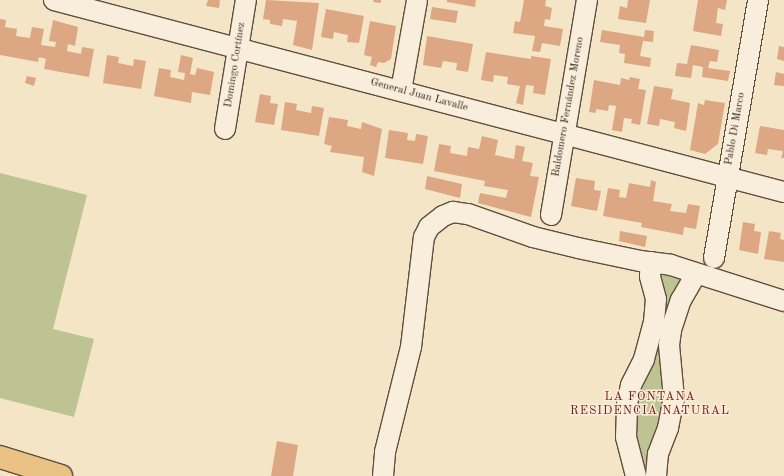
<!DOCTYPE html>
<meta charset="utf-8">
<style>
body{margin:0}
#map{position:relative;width:784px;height:476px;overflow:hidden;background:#f4e5c7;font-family:"Old Standard TT",serif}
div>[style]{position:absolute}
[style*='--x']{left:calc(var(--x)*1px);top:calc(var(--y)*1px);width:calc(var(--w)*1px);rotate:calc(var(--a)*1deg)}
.green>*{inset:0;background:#bec393}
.building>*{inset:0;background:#dda783}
.roads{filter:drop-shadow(1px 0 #5f4e3f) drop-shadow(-1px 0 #5f4e3f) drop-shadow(0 1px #5f4e3f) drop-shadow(0 -1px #5f4e3f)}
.street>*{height:20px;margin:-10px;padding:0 10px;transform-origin:10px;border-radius:10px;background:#f8eedb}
.primary>*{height:22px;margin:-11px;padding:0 11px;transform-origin:11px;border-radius:11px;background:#eac284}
span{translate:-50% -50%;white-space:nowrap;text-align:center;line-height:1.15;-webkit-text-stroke:3px #f8eedb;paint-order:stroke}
.street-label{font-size:11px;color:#2d1c12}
.neighbourhood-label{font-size:12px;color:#7a1f14;letter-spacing:1px}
</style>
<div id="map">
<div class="green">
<i style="clip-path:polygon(0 173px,87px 195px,53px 329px,94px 339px,74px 417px,0 398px)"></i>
<i style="clip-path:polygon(664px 272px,683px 279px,668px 381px,649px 476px,643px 476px,633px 414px,660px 279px)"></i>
</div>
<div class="building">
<i style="clip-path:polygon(208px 0,220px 0,219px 8px,206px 6px)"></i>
<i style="clip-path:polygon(266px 0,319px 3px,312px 50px,293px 45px,297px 21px,283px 19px,282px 26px,270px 24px,270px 20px,263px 19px)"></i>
<i style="clip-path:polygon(374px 0,381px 0,381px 3px,373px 2px)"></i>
<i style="clip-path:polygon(447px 0,476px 0,475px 7px,447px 2px)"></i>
<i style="clip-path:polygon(524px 0,546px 0,545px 6px,552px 8px,550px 20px,545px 19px,544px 26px,563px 29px,560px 46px,542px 43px,540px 52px,532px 51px,535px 36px,513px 33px,515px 21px,520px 22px)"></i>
<i style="clip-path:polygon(628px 0,650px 0,646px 23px,618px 19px,620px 6px,627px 8px)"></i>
<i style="clip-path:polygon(698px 0,727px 0,725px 10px,718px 8px,716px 23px,723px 24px,721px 36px,693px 31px)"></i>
<i style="clip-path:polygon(432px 7px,458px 11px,456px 23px,430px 19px)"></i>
<i style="clip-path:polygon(326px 9px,364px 16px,359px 43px,347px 42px,348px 35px,334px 32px,333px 39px,321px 37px)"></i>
<i style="clip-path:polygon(0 19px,6px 20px,5px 27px,17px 29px,16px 36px,30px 38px,32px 27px,44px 29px,41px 45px,55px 47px,56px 42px,49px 41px,53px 20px,78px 27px,75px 46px,68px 44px,67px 51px,81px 54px,82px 47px,94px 49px,89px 77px,44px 69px,46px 59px,39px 57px,38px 62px,0 55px)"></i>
<i style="clip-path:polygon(370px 21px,396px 26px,391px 59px,384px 63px,378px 62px,376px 67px,370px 65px,372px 57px,364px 55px)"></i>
<i style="clip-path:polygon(602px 30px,644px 37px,645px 30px,654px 31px,653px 42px,643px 41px,640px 56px,651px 58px,650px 67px,624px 63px,625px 54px,619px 53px,620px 45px,600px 42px)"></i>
<i style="clip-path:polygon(427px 36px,473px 44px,468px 72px,456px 70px,457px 63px,443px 61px,441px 68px,423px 65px)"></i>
<i style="clip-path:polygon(691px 45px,719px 50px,717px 62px,710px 61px,708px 68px,730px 71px,728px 81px,702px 77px,703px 67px,693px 65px,691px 78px,675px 76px,677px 63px,687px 64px)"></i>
<i style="clip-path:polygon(779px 46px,784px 47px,784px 61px,777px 59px)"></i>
<i style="clip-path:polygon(486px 52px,531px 59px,531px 56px,551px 59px,545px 95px,533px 93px,534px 86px,526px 85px,523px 105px,516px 103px,520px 86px,507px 84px,508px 77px,494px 75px,493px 82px,481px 80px)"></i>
<i style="clip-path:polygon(107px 55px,119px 57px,118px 63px,133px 66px,134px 59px,146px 61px,141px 89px,103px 83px)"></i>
<i style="clip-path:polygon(181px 55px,193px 58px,190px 74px,195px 75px,197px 68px,214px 72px,210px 95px,192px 92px,191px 103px,154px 96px,159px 68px,171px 70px,170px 77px,184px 80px,185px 73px,178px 72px)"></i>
<i style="clip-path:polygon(776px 72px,784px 74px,784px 86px,774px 85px)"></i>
<i style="clip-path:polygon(27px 76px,36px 78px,34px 86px,25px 83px)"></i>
<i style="clip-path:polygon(630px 77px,640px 79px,638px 89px,646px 90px,640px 125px,631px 123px,632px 119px,624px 118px,622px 132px,612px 130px,616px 106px,609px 105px,608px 111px,596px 109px,596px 113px,589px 112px,594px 80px,620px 85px,621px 78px,629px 80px)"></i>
<i style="clip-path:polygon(654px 86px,673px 89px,671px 99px,690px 103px,686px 131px,674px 128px,675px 122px,660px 119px,659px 126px,647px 124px)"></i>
<i style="clip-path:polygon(260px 94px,271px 96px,270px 103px,278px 104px,274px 125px,255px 122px)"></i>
<i style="clip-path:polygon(705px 100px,725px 103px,718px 144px,705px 154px,690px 150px,698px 103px,704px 105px)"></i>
<i style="clip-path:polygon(285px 102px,297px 104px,296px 110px,311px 113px,312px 106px,324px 108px,319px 136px,281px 130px)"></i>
<i style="clip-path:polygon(329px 117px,348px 120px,347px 126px,361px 129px,362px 122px,382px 129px,374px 176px,362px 172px,364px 157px,330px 152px,332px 146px,324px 144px)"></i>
<i style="clip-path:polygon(760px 126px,784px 130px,784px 158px,781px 158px,783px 151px,775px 150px,768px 149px,767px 155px,755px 153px)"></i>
<i style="clip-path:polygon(389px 130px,408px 133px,407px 140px,415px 141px,416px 134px,428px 136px,423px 164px,385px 158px)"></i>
<i style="clip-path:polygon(482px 136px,498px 140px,495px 155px,514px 159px,516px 145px,525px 147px,522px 161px,533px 163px,530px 176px,539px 177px,531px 217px,478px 203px,480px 193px,506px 198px,508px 190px,484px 186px,485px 181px,434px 171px,439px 144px,451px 146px,450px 153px,467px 156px,468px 147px,479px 149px)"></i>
<i style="clip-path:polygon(427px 176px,462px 184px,460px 198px,425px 189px)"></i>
<i style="clip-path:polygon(576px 178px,595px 181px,594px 190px,601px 191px,597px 211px,571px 206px)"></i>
<i style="clip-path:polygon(651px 180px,656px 182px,653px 201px,672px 204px,670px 211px,686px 213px,688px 204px,700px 206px,696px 229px,684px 227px,683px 235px,641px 227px,642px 223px,603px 216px,608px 188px,620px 190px,619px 197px,626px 198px,629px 183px,650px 187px)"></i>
<i style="clip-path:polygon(743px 222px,755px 224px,754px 231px,761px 232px,758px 254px,739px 250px)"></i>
<i style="clip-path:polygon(620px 231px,647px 236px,645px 247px,619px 241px)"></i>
<i style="clip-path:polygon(769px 231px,781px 233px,780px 239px,784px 240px,784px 262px,764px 259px)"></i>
<i style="clip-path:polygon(277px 441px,298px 445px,293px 476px,271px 476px)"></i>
</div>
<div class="roads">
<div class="street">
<i style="--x:54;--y:0;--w:755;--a:14.74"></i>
<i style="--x:401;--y:91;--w:92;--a:-80"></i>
<i style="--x:225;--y:129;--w:131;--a:-80.8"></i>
<i style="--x:551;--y:215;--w:218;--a:-80.5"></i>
<i style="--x:714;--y:258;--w:262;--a:-80.3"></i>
<i style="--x:383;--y:476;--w:24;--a:-85"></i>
<i style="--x:385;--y:452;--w:108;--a:-76.1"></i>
<i style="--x:411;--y:347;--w:111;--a:-83.3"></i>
<i style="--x:424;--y:237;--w:11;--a:-63"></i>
<i style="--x:429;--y:227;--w:18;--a:-38"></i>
<i style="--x:443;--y:216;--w:11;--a:-22"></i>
<i style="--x:453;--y:212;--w:15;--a:8"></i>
<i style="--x:468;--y:214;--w:69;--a:19.5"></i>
<i style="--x:533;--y:237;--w:46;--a:13.7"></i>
<i style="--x:578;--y:248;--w:63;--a:11.8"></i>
<i style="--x:640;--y:261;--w:31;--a:7"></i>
<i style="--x:671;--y:265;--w:119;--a:17.7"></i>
<i style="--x:636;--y:476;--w:40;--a:-104.4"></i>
<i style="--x:626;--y:437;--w:33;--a:-88"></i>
<i style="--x:627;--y:404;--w:19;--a:-78"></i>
<i style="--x:631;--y:385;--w:29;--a:-63"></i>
<i style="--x:644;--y:359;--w:38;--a:-75"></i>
<i style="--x:654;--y:322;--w:23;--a:-85"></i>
<i style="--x:656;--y:299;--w:24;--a:-105"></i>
<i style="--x:650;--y:276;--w:14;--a:-86"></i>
<i style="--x:656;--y:476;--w:22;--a:-85"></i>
<i style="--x:658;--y:454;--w:28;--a:-69"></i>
<i style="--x:668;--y:428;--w:31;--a:-79"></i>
<i style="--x:674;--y:398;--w:53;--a:-95.4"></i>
<i style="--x:669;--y:345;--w:15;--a:-82"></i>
<i style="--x:671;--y:330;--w:32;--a:-72"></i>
<i style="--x:681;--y:300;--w:30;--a:-60"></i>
</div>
<div class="primary">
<i style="--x:0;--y:457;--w:64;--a:17.3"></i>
</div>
</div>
<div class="street-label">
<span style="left:236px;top:65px;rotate:-81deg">Domingo Cortínez</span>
<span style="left:419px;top:96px;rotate:15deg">General Juan Lavalle</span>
<span style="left:569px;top:107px;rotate:-80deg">Baldomero Fernández Moreno</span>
<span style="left:736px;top:129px;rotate:-80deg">Pablo Di Marco</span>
</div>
<div class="neighbourhood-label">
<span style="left:650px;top:405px">LA FONTANA<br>RESIDENCIA NATURAL</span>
</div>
</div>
